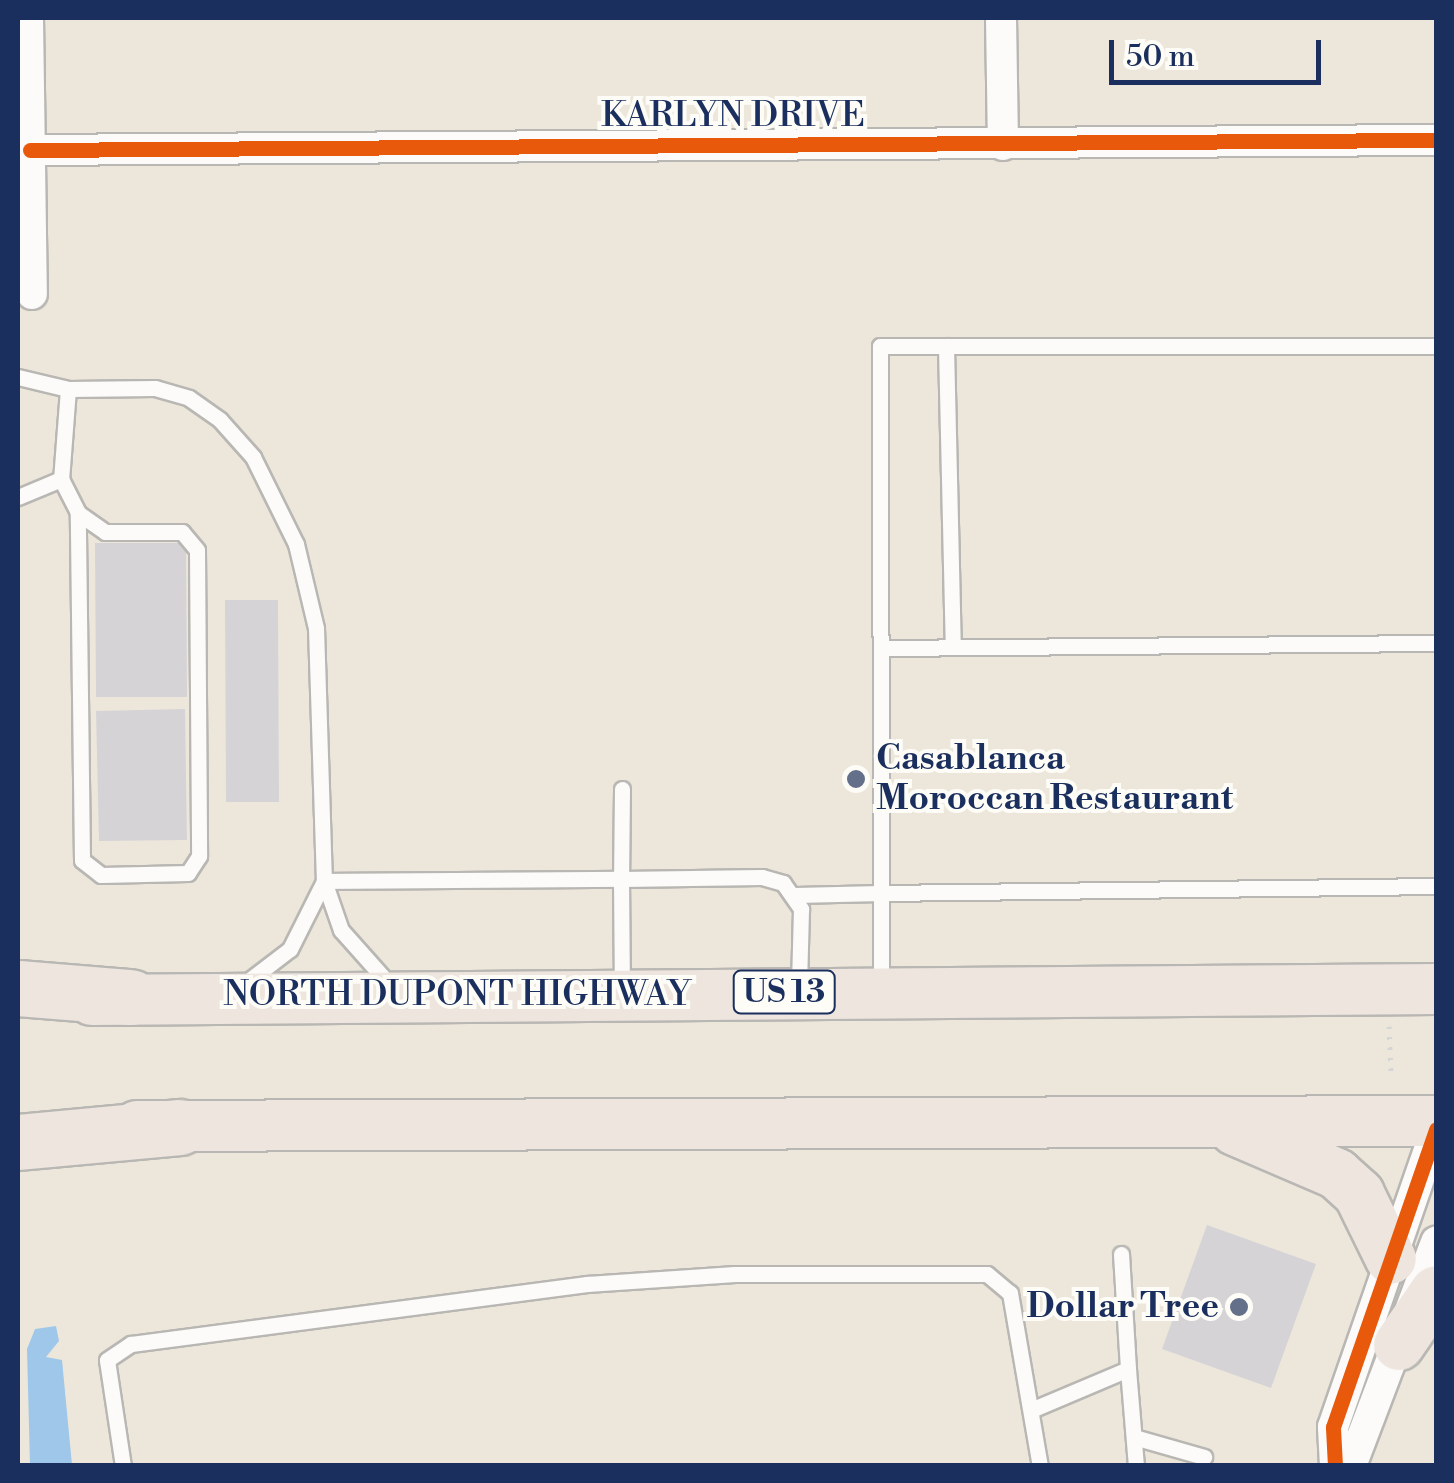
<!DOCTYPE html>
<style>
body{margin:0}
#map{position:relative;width:1454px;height:1483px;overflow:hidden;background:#ede7db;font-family:"Libre Bodoni",serif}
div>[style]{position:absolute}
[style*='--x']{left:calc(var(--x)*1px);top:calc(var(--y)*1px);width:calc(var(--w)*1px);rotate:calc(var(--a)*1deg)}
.water>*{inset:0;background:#9ec7e9}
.building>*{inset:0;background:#d6d3d7}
.path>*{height:5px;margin-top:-2.5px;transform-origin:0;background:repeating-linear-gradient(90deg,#d5d5d5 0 2.5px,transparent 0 10.5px)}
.roads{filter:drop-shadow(2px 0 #b9b7b3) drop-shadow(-2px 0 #b9b7b3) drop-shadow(0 2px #b9b7b3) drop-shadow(0 -2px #b9b7b3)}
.service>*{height:15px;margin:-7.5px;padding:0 7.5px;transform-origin:7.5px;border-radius:7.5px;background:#fcfbfa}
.minor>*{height:30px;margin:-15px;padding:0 15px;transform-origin:15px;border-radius:15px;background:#fcfbfa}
.trunk>*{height:50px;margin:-25px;padding:0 25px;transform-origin:25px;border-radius:25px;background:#ede5de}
.motorway>*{height:55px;margin:-27.5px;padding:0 27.5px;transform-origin:27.5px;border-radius:27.5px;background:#ede5de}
.cycleway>*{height:15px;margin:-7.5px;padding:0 7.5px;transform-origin:7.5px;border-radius:7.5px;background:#e8590c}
.dots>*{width:28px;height:28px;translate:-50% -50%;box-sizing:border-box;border:5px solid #fdfcf7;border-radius:50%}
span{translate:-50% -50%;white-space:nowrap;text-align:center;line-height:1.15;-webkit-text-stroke:8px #fdfcf7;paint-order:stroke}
.shield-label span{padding:2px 8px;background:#fdfcf7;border:2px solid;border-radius:8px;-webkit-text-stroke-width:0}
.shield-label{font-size:32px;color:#1b2f5e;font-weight:700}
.street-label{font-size:35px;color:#1b2f5e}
.poi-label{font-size:35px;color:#1b2f5e;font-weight:700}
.left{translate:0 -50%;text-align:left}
.right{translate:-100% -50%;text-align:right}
.frame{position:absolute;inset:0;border:20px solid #1b2f5e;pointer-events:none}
.scale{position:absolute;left:1109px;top:40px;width:212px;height:45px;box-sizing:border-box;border:5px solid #1b2f5e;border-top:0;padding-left:12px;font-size:30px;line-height:35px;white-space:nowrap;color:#1b2f5e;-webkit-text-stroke:8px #fdfcf7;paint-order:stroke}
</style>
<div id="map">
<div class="water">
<i style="clip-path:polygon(56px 1326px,59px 1341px,46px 1357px,62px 1360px,72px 1465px,30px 1465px,27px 1349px,35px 1329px)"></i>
</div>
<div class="building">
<i style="clip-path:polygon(95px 543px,186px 543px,187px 697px,96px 697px)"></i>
<i style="clip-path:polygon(225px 600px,278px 600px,279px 802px,226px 802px)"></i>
<i style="clip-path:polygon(185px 709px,187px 840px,99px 841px,96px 711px)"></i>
<i style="clip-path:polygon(1207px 1225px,1316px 1264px,1271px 1388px,1162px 1349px)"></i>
</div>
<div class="path">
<i style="--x:1389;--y:1026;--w:47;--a:87.6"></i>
</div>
<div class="roads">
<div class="service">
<i style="--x:946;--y:346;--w:301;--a:88.7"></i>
<i style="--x:1436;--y:346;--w:556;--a:180"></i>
<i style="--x:880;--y:346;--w:547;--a:89.9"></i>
<i style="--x:881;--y:893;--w:555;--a:-0.72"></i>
<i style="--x:18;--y:377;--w:51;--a:13.5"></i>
<i style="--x:68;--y:389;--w:87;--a:-0.7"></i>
<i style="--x:155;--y:388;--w:35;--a:16"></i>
<i style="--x:189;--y:398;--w:38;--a:35"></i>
<i style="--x:220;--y:420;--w:50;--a:48.3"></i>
<i style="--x:253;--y:457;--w:97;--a:63.7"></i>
<i style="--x:296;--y:544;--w:86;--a:76.6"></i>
<i style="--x:316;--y:628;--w:253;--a:88.2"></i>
<i style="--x:324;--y:881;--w:52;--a:70.9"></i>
<i style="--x:341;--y:930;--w:72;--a:48.4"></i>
<i style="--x:68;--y:389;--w:90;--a:94.4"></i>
<i style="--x:61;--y:479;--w:38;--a:63"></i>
<i style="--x:78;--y:513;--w:33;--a:35"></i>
<i style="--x:105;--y:532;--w:77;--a:0"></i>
<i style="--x:182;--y:532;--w:23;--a:50"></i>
<i style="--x:197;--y:550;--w:306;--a:89.6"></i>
<i style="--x:199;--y:856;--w:20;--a:123"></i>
<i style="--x:188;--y:873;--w:87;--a:178.7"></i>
<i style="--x:101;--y:875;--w:24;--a:-142"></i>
<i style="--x:82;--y:860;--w:347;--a:-90.7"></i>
<i style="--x:18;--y:497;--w:47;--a:-22.7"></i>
<i style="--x:884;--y:648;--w:552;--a:-0.52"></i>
<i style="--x:622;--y:789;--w:90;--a:90.6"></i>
<i style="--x:621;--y:879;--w:141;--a:-0.8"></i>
<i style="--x:762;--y:877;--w:22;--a:16"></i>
<i style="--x:783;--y:883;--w:32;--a:55"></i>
<i style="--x:801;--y:909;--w:79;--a:91.5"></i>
<i style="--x:324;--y:881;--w:297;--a:-0.4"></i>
<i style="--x:621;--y:879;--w:108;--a:89.5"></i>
<i style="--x:795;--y:895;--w:86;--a:-1.3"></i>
<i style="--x:881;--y:893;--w:95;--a:90"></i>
<i style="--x:243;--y:985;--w:59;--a:-37.5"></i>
<i style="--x:290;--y:949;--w:76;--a:-63.4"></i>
<i style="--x:1121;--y:1254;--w:115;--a:86.5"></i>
<i style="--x:1031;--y:1410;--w:105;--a:-22.9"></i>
<i style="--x:1128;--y:1369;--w:97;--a:85.3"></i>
<i style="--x:1134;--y:1437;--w:73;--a:15.9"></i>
<i style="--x:123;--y:1466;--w:107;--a:-98.6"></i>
<i style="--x:107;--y:1360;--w:29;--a:-34"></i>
<i style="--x:131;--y:1344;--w:460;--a:-7.5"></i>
<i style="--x:587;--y:1284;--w:148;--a:-3.9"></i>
<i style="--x:735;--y:1274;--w:252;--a:0"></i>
<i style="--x:987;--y:1274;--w:30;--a:40"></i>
<i style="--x:1010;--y:1293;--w:176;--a:80.2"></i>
</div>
<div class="minor">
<i style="--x:28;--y:18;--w:276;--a:89.2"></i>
<i style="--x:1001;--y:18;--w:127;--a:89.1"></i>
<i style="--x:30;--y:150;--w:1406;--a:-0.41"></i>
<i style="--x:1335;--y:1466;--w:39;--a:-93"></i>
<i style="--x:1333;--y:1427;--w:315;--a:-70.9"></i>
<i style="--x:1351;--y:1466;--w:240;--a:-69.2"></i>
</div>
<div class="trunk">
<i style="--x:92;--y:1000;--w:1344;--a:-0.47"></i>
<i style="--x:137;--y:1126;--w:1299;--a:-0.22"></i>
<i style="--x:1235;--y:1130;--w:111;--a:23.3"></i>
<i style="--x:1337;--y:1174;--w:30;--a:42"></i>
<i style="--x:1359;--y:1194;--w:72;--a:63.8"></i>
<i style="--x:1399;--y:1345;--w:65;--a:-55.6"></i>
</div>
<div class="motorway">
<i style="--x:18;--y:988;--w:113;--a:4.6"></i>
<i style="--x:18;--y:1142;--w:162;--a:-5.3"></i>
</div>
</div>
<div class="cycleway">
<i style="--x:30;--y:150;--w:1406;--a:-0.41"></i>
<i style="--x:1335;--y:1466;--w:39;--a:-93"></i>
<i style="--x:1333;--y:1427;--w:315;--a:-70.9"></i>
</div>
<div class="dots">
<i style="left:856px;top:779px;background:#646f8a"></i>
<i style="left:1239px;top:1307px;background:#646f8a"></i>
</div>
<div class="shield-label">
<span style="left:784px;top:992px">US 13</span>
</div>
<div class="street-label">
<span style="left:733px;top:116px">KARLYN DRIVE</span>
<span style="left:457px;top:995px">NORTH DUPONT HIGHWAY</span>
</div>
<div class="poi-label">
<span class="left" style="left:876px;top:779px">Casablanca<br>Moroccan Restaurant</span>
<span class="right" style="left:1219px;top:1307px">Dollar Tree</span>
</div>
<div class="frame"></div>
<div class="scale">50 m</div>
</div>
